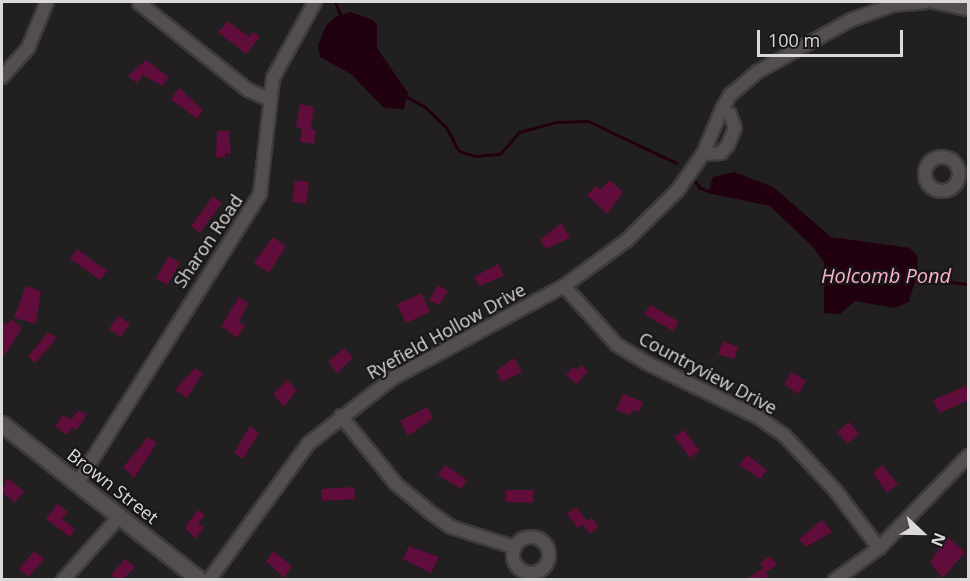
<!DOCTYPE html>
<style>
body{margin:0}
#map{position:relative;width:970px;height:581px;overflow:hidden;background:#221f20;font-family:"Open Sans",sans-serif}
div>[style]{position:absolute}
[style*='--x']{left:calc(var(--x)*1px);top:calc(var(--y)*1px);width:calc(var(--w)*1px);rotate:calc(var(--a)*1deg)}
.water>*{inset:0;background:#21000f}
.stream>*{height:3px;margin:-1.5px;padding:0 1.5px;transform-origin:1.5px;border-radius:1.5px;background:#21000f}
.building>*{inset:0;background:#600d3b}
.roads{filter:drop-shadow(2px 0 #3d3b3c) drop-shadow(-2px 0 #3d3b3c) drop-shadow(0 2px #3d3b3c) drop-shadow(0 -2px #3d3b3c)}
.minor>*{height:12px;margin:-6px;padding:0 6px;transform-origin:6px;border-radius:6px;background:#534f50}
.minor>.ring{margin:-6px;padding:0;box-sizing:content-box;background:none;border:12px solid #534f50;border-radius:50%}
.tertiary>*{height:15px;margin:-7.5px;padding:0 7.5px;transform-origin:7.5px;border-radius:7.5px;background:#534f50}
span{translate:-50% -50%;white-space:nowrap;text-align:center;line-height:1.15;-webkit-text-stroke:4.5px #191617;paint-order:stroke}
.street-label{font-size:18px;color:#dbd9da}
.water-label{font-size:20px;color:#fbb3d1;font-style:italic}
.frame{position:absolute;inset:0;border:3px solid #dbd9da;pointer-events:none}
.north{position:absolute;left:892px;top:503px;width:60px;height:60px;-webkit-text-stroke:4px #191617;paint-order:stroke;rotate:112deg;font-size:16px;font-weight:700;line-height:24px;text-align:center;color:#dbd9da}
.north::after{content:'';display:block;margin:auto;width:21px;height:27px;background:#dbd9da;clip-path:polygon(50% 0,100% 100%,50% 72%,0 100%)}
.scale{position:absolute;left:757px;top:30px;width:146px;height:27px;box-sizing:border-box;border:3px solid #dbd9da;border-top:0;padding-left:8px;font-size:18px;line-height:21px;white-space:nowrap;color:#dbd9da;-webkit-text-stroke:4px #191617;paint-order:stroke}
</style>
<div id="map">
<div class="water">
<i style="clip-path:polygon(350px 12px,373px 20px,377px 25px,377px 48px,408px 93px,404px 109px,384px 108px,351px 74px,320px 57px,318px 45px,326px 26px,335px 17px)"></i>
<i style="clip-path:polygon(734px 172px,773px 187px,831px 237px,910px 248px,917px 255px,918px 270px,909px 302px,894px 308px,855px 301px,840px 314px,824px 313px,824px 262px,812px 246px,770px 206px,708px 193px,713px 177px)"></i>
</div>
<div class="stream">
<i style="--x:335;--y:2;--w:15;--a:67"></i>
<i style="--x:407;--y:97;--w:21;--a:29"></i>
<i style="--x:425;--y:107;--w:29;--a:44"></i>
<i style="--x:446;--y:127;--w:27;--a:62"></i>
<i style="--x:459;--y:151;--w:17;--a:17"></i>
<i style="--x:475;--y:156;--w:25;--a:-5"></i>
<i style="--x:500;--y:154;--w:29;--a:-49"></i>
<i style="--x:519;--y:132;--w:39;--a:-15"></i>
<i style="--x:557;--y:122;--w:31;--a:-2"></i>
<i style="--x:588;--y:121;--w:98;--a:25.5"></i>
<i style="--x:694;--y:180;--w:10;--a:53"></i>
<i style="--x:700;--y:188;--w:12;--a:20"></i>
<i style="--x:939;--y:281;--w:29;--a:6"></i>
</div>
<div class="building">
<i style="clip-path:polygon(228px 21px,249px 37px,253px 32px,260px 37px,246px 54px,218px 32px)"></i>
<i style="clip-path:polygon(146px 60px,169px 77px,162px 86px,143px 75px,137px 83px,128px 76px)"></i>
<i style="clip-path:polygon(179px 88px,203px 110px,197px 119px,171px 99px)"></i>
<i style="clip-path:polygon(300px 104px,314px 107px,311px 129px,316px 130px,314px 144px,300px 142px,302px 128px,296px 127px)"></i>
<i style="clip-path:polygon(217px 131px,229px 131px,231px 154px,225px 153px,225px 158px,216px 157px)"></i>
<i style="clip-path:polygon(295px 180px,309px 182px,306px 204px,292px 202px)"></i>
<i style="clip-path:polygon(610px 180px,623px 192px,607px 214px,587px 195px,596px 186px,600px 190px)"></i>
<i style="clip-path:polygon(213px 196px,222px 203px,200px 233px,191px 226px)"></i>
<i style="clip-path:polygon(561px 223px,570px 238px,546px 249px,540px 240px)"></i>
<i style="clip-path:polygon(273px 237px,286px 246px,269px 273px,254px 263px)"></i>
<i style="clip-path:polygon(77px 249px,107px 271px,100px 280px,70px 259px)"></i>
<i style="clip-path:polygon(169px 256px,180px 263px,167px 285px,156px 278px)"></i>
<i style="clip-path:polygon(498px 264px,504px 276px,479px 286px,474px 277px)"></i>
<i style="clip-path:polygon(438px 285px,448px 291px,439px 305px,429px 300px)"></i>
<i style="clip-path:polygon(26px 286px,41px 291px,36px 324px,14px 318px)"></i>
<i style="clip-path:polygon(422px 293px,430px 312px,406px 323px,397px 304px)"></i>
<i style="clip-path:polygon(239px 297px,248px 303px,239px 322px,245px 325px,237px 338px,221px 326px)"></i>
<i style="clip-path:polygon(651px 305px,679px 322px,673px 331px,644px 314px)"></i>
<i style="clip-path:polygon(118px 316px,130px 324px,121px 337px,109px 329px)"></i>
<i style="clip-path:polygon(12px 319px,22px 328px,2px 359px,2px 321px,7px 325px)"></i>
<i style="clip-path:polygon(48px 332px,57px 338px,35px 363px,28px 357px)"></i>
<i style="clip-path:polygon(723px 341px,738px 347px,734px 359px,718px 354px)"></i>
<i style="clip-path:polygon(345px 348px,353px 358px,337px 373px,328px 361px)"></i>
<i style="clip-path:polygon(514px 358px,522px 372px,502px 382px,496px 371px)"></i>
<i style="clip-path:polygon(581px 365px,588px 371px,577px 384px,566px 375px,573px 367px,577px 370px)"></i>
<i style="clip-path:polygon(195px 368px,203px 373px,187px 398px,175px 390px)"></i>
<i style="clip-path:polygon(792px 372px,806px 381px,798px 394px,784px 384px)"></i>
<i style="clip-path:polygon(287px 380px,297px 390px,284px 407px,273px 394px)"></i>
<i style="clip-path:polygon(966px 386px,969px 400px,939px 413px,933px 400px)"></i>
<i style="clip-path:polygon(623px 394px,643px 402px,639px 412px,632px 410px,630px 415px,616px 410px)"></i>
<i style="clip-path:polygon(427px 407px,433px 418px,408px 436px,400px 421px)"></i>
<i style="clip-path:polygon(79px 410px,87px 415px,76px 430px,73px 427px,67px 435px,55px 426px,63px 415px,71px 420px)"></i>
<i style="clip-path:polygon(849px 422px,859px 434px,847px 444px,837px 432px)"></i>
<i style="clip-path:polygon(250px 426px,259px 433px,243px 459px,234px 453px)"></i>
<i style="clip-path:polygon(684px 430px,700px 451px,690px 458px,674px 437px)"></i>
<i style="clip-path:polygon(148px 437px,157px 443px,134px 478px,123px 467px)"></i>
<i style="clip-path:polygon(747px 455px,767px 470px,760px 479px,739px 465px)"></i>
<i style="clip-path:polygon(445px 465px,467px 480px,461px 489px,438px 475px)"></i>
<i style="clip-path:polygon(882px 465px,898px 484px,887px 493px,873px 473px)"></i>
<i style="clip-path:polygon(7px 478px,24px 491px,15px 503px,2px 492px)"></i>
<i style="clip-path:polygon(354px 487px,355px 499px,322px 501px,321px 489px)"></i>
<i style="clip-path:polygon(506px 490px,533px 490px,533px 503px,506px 502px)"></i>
<i style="clip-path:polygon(57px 504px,68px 512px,62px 519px,75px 529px,70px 537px,46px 519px)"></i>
<i style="clip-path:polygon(576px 507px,587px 521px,592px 518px,598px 527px,590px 534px,583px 525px,578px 528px,567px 514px)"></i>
<i style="clip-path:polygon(198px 510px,205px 515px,198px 523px,204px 527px,195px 539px,185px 527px)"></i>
<i style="clip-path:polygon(822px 520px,832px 532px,806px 547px,799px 539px)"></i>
<i style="clip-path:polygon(946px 536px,965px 552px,943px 578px,930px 563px)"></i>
<i style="clip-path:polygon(409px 546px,439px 557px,431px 573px,403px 559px)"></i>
<i style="clip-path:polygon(34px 551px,44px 559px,29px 577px,19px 569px)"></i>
<i style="clip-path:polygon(273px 551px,292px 566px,284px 578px,266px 561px)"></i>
<i style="clip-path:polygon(770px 556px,777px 565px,766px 572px,769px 577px,747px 579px,763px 568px,765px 571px,760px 563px)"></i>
<i style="clip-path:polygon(125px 559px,135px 567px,123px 579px,116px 579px,111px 575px)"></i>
</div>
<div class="roads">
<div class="minor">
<i style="--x:934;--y:2;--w:35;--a:12"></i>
<i style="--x:139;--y:3;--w:139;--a:38.6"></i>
<i style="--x:248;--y:90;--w:22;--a:24"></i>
<i style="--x:2;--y:77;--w:39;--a:-48"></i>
<i style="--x:28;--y:48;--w:50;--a:-67.6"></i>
<i style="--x:703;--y:154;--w:18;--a:-3"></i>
<i style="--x:721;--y:153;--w:11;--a:-49"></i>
<i style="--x:728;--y:145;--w:18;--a:-68"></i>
<i style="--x:735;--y:128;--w:15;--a:-110"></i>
<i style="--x:730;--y:114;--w:9;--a:-148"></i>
<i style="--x:722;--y:109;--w:16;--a:-60"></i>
<i style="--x:730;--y:95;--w:35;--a:-40"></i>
<i style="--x:757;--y:72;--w:107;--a:-29"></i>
<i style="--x:851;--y:20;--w:45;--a:-19.7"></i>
<i style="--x:893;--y:5;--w:32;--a:-5"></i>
<i class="ring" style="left:925px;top:157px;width:22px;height:22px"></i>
<i style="--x:564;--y:286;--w:79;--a:48.1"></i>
<i style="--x:617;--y:345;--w:33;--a:31"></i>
<i style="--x:645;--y:362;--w:126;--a:26"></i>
<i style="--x:758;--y:417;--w:32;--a:35"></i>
<i style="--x:784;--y:435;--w:75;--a:47.2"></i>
<i style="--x:835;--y:490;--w:73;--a:52.8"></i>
<i style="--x:341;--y:416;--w:87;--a:51"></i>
<i style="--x:396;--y:484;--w:45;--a:39.6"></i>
<i style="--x:431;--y:513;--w:24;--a:35"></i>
<i style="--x:451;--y:527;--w:66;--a:17.6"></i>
<i style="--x:78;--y:482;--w:341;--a:-57.7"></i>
<i style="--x:260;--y:194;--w:117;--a:-83.6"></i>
<i style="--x:273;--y:78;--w:87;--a:-61.1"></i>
<i class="ring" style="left:513px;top:537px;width:24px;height:24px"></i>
<i style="--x:63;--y:580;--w:86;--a:-48.3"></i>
<i style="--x:209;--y:580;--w:170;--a:-53.9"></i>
<i style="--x:309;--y:443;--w:106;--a:-37.7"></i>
<i style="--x:393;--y:378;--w:194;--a:-28.3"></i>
<i style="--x:564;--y:286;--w:77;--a:-36"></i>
<i style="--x:626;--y:241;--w:71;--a:-44.4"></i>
<i style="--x:677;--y:191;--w:45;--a:-54.9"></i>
<i style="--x:703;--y:154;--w:49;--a:-67.1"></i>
<i style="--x:835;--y:580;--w:54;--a:-36"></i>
<i style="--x:879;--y:548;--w:128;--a:-45.9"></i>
</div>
<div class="tertiary">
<i style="--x:2;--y:424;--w:252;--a:38.2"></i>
</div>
</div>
<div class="street-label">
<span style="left:208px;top:241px;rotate:-56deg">Sharon Road</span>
<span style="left:446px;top:331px;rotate:-29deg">Ryefield Hollow Drive</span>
<span style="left:708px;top:373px;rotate:28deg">Countryview Drive</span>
<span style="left:113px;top:486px;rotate:38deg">Brown Street</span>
</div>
<div class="water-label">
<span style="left:886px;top:275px">Holcomb Pond</span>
</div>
<div class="frame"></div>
<div class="north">N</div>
<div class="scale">100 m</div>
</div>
